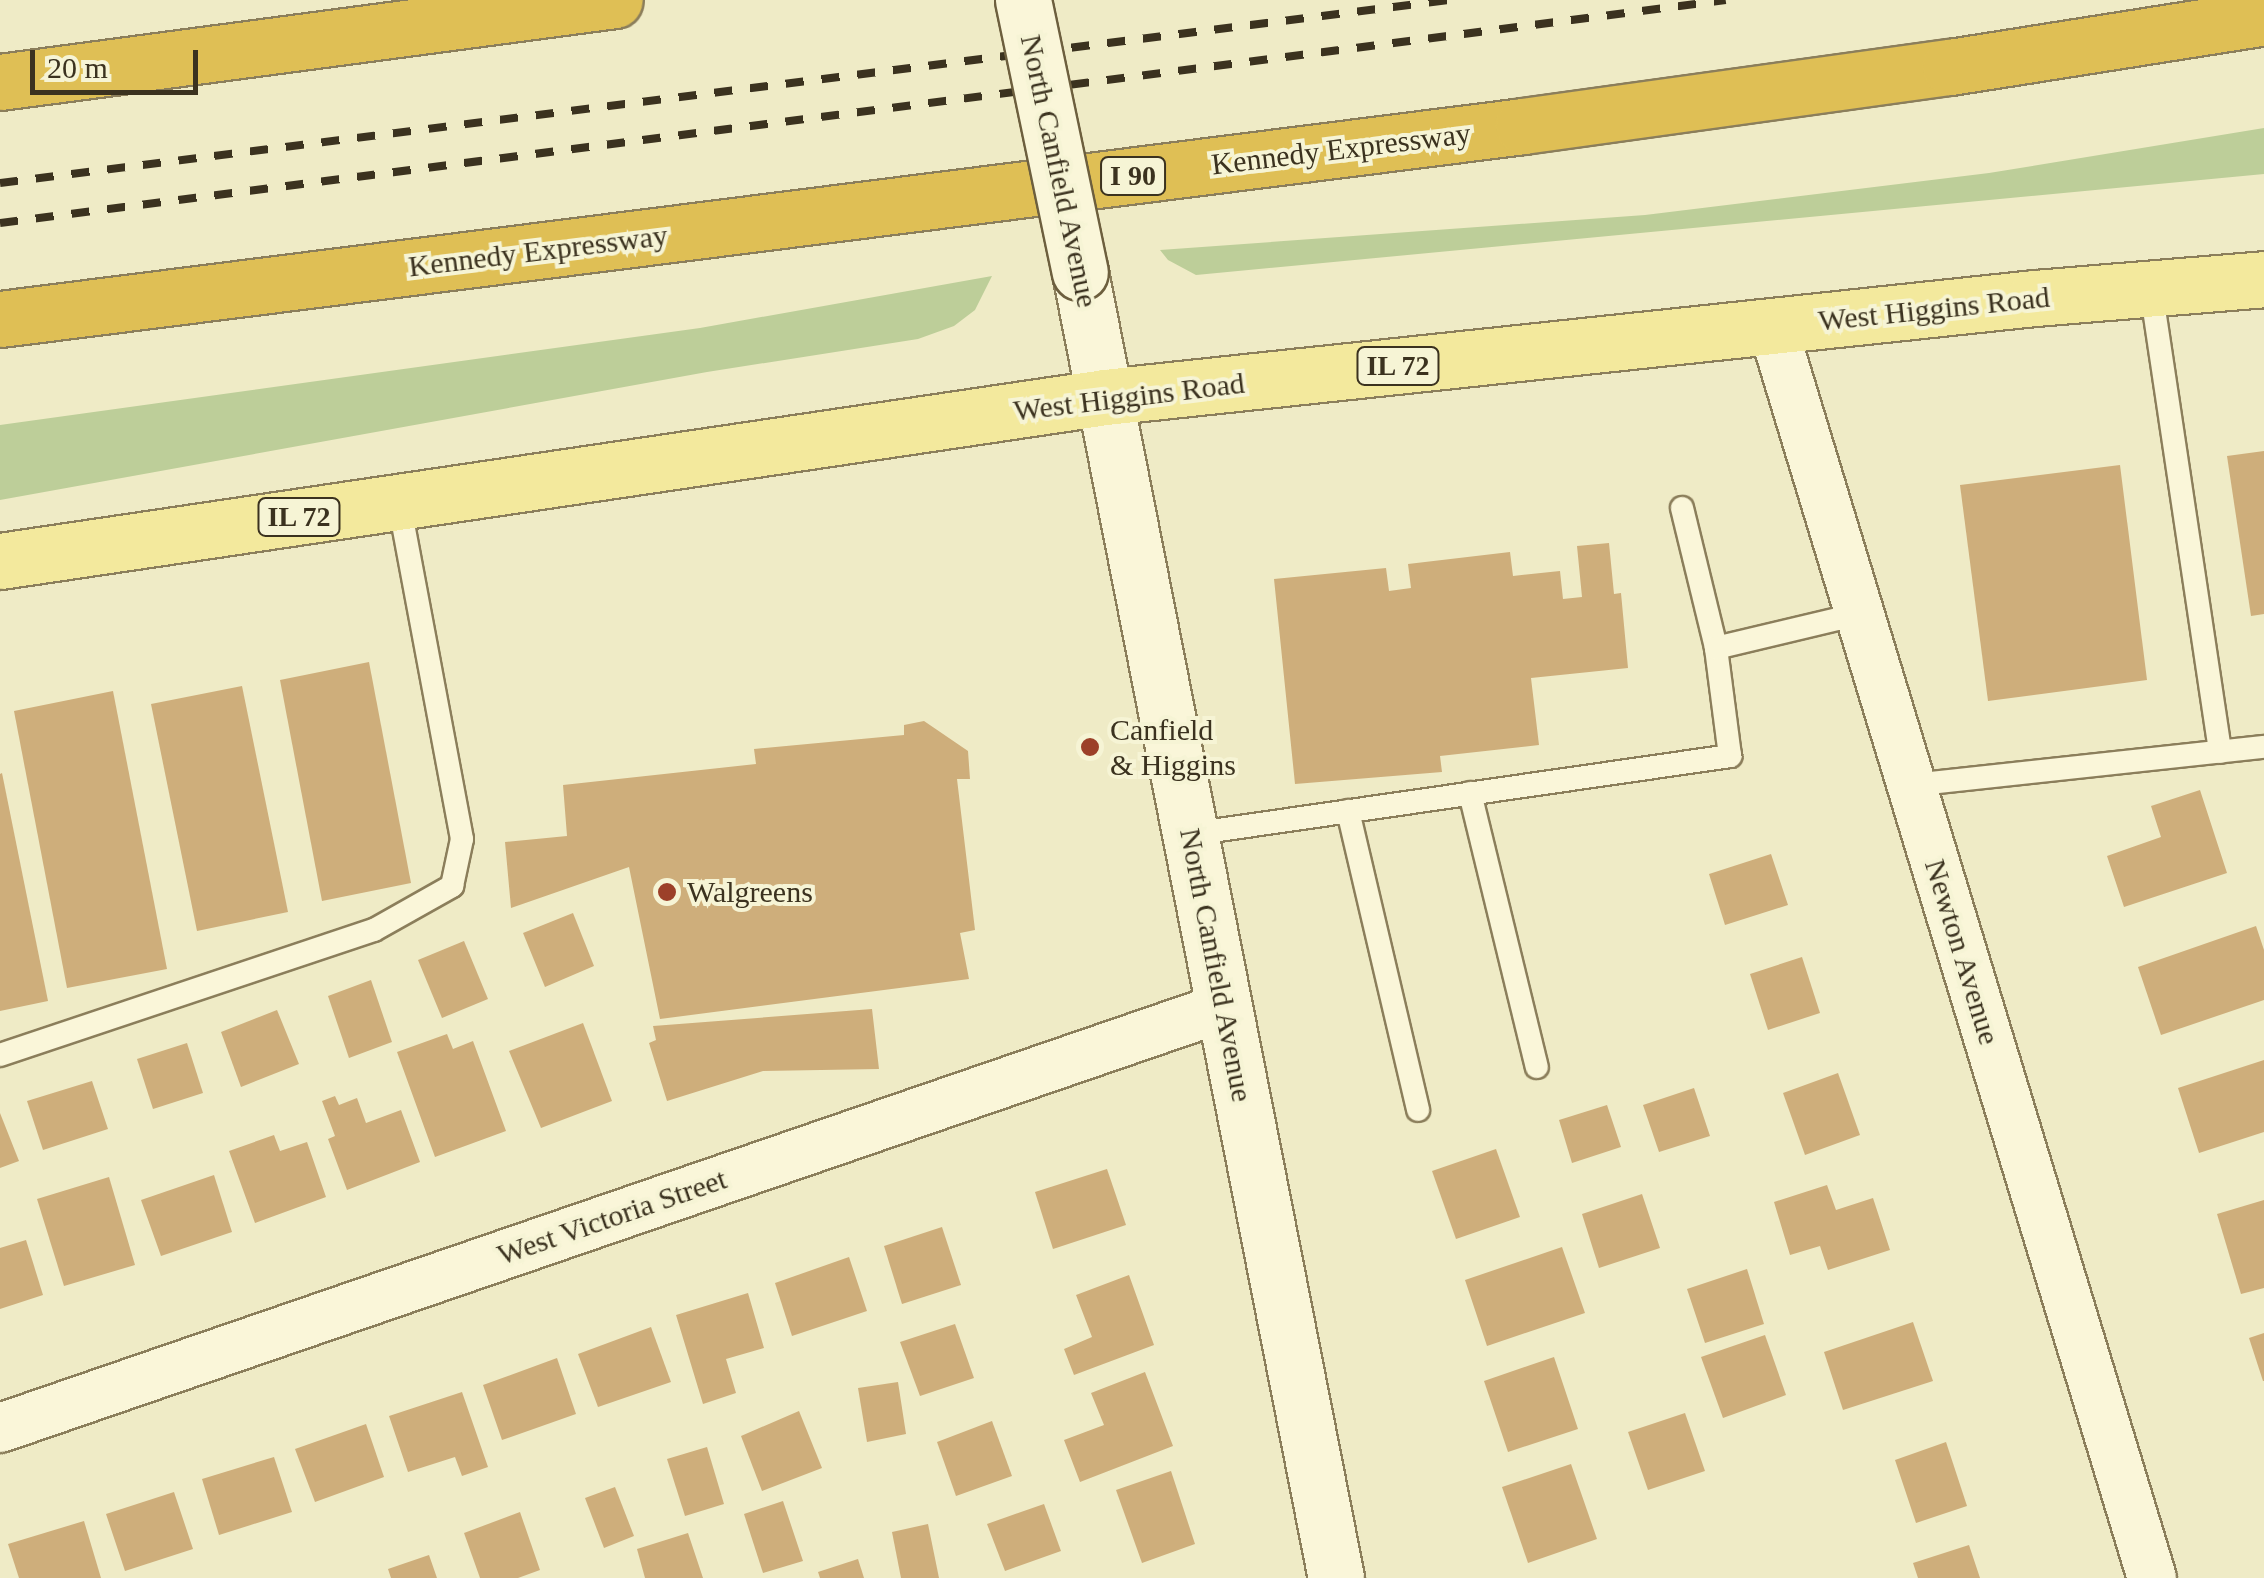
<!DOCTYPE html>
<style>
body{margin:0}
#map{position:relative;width:2264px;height:1578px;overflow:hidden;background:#efebc6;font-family:Georgia,serif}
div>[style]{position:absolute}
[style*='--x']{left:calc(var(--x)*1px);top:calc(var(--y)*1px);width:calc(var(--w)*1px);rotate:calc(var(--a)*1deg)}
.green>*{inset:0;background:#bdce99}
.building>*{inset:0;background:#ceae7b}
.roads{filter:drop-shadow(2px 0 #8b7e5b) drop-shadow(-2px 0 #8b7e5b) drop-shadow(0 2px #8b7e5b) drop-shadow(0 -2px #8b7e5b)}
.lane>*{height:22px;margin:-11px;padding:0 11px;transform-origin:11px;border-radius:11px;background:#faf6d9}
.street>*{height:48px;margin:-24px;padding:0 24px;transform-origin:24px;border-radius:24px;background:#faf6d9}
.secondary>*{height:55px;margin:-27.5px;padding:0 27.5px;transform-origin:27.5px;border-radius:27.5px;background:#faf6d9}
.primary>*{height:55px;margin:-27.5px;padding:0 27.5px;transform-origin:27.5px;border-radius:27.5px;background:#f3e99d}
.highway>*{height:55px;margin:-27.5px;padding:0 27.5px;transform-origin:27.5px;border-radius:27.5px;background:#dfbf55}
.rail>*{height:8px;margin-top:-4px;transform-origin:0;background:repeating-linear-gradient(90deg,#3b321f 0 18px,transparent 0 36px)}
.bridges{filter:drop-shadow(2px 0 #6d5f3e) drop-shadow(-2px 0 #6d5f3e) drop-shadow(0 2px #6d5f3e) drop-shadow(0 -2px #6d5f3e)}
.secondary-bridge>*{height:55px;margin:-27.5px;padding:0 27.5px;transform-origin:27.5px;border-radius:27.5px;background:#faf6d9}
.dots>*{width:28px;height:28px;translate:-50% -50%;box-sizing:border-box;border:5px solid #f6f4d5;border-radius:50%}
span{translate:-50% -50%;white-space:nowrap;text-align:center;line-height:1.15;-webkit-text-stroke:8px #f6f4d5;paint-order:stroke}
.shield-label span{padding:2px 8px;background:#f6f4d5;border:2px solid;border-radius:8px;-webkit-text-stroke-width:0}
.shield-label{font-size:28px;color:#3b321f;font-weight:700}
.street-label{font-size:30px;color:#3b321f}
.poi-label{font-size:30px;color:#3b321f}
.left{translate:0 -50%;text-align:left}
.scale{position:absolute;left:30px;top:50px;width:168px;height:45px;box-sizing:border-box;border:5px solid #3b321f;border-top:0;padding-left:12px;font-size:30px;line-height:35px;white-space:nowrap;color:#3b321f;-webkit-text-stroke:8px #f6f4d5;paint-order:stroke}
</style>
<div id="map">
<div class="green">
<i style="clip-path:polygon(2264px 128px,2264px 174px,1196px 275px,1168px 260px,1160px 250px,1645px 215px,1989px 173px)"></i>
<i style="clip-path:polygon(992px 276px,975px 310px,954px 326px,918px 339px,707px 372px,0 500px,0 425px,700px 328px)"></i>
</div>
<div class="building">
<i style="clip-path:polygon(2264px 451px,2264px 614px,2251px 616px,2227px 456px)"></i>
<i style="clip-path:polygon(2120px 465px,2147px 680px,1988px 701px,1960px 485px)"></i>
<i style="clip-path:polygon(1609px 543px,1614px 594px,1621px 593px,1628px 668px,1531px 678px,1539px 745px,1440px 756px,1442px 772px,1295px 784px,1274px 579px,1386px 568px,1389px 591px,1411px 588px,1408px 564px,1510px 552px,1513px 576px,1560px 571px,1563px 599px,1582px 597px,1577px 546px)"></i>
<i style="clip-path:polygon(369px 662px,411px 883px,322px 901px,280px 680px)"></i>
<i style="clip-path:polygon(242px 686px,288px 912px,197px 931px,151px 704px)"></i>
<i style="clip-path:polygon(113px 691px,167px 969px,67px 988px,14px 711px)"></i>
<i style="clip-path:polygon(924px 721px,968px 751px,970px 779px,957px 779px,975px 930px,960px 933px,969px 979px,660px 1019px,629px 867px,511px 908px,505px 842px,567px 836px,563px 785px,756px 764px,754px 749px,904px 735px,904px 725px)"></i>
<i style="clip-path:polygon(2px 773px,48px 1001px,0 1011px,0 774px)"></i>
<i style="clip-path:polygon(2200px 790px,2227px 873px,2124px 907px,2107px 856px,2161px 837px,2151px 806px)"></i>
<i style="clip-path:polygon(1771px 854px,1788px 905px,1725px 925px,1709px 874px)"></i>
<i style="clip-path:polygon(573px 913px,594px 966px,545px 987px,523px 933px)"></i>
<i style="clip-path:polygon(2256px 926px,2264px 950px,2264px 1000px,2161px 1035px,2138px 967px)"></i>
<i style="clip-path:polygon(464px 941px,488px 999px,442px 1018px,418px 960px)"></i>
<i style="clip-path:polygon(1802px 957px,1820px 1013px,1768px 1030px,1750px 974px)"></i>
<i style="clip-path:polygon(371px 980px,392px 1042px,349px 1058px,328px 996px)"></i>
<i style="clip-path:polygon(872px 1009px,879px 1069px,763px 1071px,667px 1101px,649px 1043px,656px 1040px,653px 1026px)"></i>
<i style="clip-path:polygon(277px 1010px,299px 1064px,241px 1087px,221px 1032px)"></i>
<i style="clip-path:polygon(583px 1023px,612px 1101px,541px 1128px,509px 1051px)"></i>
<i style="clip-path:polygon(447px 1034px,453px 1049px,473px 1041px,506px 1131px,435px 1157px,397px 1052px)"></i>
<i style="clip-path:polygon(187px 1043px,203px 1093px,153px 1109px,137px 1059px)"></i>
<i style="clip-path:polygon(2264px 1060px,2264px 1132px,2199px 1153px,2178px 1088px)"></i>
<i style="clip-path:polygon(1838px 1073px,1860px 1135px,1805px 1155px,1783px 1093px)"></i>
<i style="clip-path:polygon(92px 1081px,108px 1129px,43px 1150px,27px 1101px)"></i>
<i style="clip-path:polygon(1694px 1088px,1710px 1136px,1659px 1152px,1643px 1105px)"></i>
<i style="clip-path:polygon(335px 1096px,339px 1105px,357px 1098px,366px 1123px,401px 1110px,420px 1162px,347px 1190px,328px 1139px,335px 1136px,322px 1101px)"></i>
<i style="clip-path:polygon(1607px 1105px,1621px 1147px,1572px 1163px,1559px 1120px)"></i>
<i style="clip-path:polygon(0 1113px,19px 1161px,0 1168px)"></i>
<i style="clip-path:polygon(274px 1135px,280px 1151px,307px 1142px,326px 1197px,255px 1223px,229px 1151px)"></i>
<i style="clip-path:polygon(1496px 1149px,1520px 1217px,1456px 1239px,1432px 1171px)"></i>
<i style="clip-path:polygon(1107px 1169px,1126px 1225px,1053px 1249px,1035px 1192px)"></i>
<i style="clip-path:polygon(214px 1175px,232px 1232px,161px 1256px,141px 1200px)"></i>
<i style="clip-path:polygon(109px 1177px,135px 1265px,64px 1286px,37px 1199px)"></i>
<i style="clip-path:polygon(1827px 1185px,1836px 1210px,1873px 1198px,1890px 1250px,1828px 1270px,1820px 1246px,1790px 1255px,1774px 1202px)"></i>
<i style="clip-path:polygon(1642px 1194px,1660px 1248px,1599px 1268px,1582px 1214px)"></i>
<i style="clip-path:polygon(2264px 1200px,2264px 1288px,2241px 1294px,2217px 1214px)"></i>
<i style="clip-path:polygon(942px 1227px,961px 1285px,902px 1304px,884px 1246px)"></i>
<i style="clip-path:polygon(26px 1240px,43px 1295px,0 1309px,0 1248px)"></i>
<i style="clip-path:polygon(1562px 1247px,1585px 1313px,1487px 1346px,1465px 1280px)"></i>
<i style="clip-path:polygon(849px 1257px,867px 1311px,792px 1336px,775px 1283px)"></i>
<i style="clip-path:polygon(1747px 1269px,1764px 1324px,1705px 1343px,1687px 1289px)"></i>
<i style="clip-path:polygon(1129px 1275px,1154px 1345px,1074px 1375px,1064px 1349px,1092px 1337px,1076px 1295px)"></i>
<i style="clip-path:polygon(748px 1293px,764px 1348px,726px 1359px,736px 1393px,703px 1404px,676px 1315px)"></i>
<i style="clip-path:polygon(1913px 1322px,1933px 1381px,1843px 1410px,1824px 1352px)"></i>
<i style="clip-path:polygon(955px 1324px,974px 1378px,920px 1396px,900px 1342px)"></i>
<i style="clip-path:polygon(651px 1327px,671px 1382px,598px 1407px,578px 1354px)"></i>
<i style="clip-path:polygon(2264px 1333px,2264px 1381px,2263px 1381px,2249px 1338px)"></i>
<i style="clip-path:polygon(1765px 1335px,1786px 1395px,1723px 1418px,1701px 1357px)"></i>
<i style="clip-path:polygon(1554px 1357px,1578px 1429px,1508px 1452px,1484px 1381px)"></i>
<i style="clip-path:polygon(557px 1358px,576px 1414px,502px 1440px,483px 1385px)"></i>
<i style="clip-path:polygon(1145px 1372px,1173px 1446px,1080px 1482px,1064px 1440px,1104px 1425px,1091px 1393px)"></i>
<i style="clip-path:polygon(898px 1382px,906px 1434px,867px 1442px,858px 1388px)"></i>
<i style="clip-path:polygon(462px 1392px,488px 1467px,462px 1476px,455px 1457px,408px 1472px,389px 1416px)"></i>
<i style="clip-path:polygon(799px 1411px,822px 1468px,762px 1491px,741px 1436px)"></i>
<i style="clip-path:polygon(1685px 1413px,1705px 1471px,1648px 1490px,1628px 1432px)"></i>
<i style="clip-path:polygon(992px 1421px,1012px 1476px,956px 1496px,937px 1442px)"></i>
<i style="clip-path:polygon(366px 1424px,384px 1477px,315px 1502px,295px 1449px)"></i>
<i style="clip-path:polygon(1946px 1442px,1967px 1506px,1916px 1523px,1895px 1460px)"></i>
<i style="clip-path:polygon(707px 1447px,724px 1504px,685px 1516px,667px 1459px)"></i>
<i style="clip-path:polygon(274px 1457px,292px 1512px,219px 1535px,202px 1479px)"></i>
<i style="clip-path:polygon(1571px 1464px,1597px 1539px,1528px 1563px,1502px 1487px)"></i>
<i style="clip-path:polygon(1171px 1471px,1195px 1544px,1142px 1563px,1116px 1490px)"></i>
<i style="clip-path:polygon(615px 1487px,634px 1536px,604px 1548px,585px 1498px)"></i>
<i style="clip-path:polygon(174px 1492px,193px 1549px,125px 1571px,106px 1514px)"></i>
<i style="clip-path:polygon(783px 1501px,803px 1561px,763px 1573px,744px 1514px)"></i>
<i style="clip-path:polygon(1044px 1504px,1061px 1551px,1005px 1571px,987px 1524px)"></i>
<i style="clip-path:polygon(520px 1512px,540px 1570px,518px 1578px,480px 1578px,464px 1533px)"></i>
<i style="clip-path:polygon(84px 1521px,101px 1578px,19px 1578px,8px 1544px)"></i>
<i style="clip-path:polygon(928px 1524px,939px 1578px,901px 1578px,892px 1532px)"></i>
<i style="clip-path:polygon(688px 1533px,703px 1578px,645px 1578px,637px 1549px)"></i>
<i style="clip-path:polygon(1969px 1545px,1980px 1578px,1918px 1578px,1913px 1563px)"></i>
<i style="clip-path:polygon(429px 1555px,437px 1578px,391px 1578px,388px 1569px)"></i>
<i style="clip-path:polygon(858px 1559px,864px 1578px,820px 1578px,818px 1572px)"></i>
</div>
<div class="roads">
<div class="lane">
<i style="--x:2151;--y:289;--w:468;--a:81.5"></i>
<i style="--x:1682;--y:508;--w:144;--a:76.3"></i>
<i style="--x:1912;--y:785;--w:354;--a:-6.2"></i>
<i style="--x:1470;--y:793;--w:282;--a:76.3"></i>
<i style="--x:1348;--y:811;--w:307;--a:76.8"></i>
<i style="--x:1191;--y:834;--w:545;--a:-8.23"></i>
<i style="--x:1730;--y:756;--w:109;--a:-97.4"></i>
<i style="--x:1716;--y:648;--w:147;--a:-13.4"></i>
<i style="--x:0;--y:1055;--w:394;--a:-18.5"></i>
<i style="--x:374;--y:930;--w:90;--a:-29.4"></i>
<i style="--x:452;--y:886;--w:48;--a:-78"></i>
<i style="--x:462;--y:839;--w:343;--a:-100.6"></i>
</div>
<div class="street">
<i style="--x:1772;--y:325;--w:1309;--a:73.13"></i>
<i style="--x:0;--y:1428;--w:1294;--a:-18.98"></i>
</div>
<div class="secondary">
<i style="--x:1080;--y:272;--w:1331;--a:78.91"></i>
</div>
<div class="primary">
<i style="--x:0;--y:561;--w:1117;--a:-8.44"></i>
<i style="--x:1105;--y:397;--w:935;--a:-6.08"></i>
<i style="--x:2035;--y:298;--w:230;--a:-4.7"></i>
</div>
<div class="highway">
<i style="--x:0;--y:82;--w:620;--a:-7.59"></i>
<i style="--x:0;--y:319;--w:1535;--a:-7.22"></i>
<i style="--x:1523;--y:126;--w:431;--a:-7.9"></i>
<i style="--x:1950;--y:67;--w:318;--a:-9"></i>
</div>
</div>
<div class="rail">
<i style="--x:0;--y:183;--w:1460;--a:-7.2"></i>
<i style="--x:0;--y:223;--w:1740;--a:-7.36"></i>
</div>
<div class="bridges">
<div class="secondary-bridge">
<i style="--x:1023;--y:0;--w:278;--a:78.2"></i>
</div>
</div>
<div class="dots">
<i style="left:1090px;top:747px;background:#9c4029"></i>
<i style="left:667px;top:892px;background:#9c4029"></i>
</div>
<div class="shield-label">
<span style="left:1133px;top:176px">I 90</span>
<span style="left:1398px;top:366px">IL 72</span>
<span style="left:299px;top:517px">IL 72</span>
</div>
<div class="street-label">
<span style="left:1341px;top:149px;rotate:-7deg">Kennedy Expressway</span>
<span style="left:1059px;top:171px;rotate:78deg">North Canfield Avenue</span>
<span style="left:538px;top:251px;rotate:-7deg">Kennedy Expressway</span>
<span style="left:1934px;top:309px;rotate:-6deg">West Higgins Road</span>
<span style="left:1129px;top:397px;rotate:-7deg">West Higgins Road</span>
<span style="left:1962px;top:952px;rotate:73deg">Newton Avenue</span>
<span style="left:1216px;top:965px;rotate:79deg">North Canfield Avenue</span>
<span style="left:612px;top:1217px;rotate:-19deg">West Victoria Street</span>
</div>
<div class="poi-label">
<span class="left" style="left:1110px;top:747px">Canfield<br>&amp; Higgins</span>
<span class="left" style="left:687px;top:892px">Walgreens</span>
</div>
<div class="scale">20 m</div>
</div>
